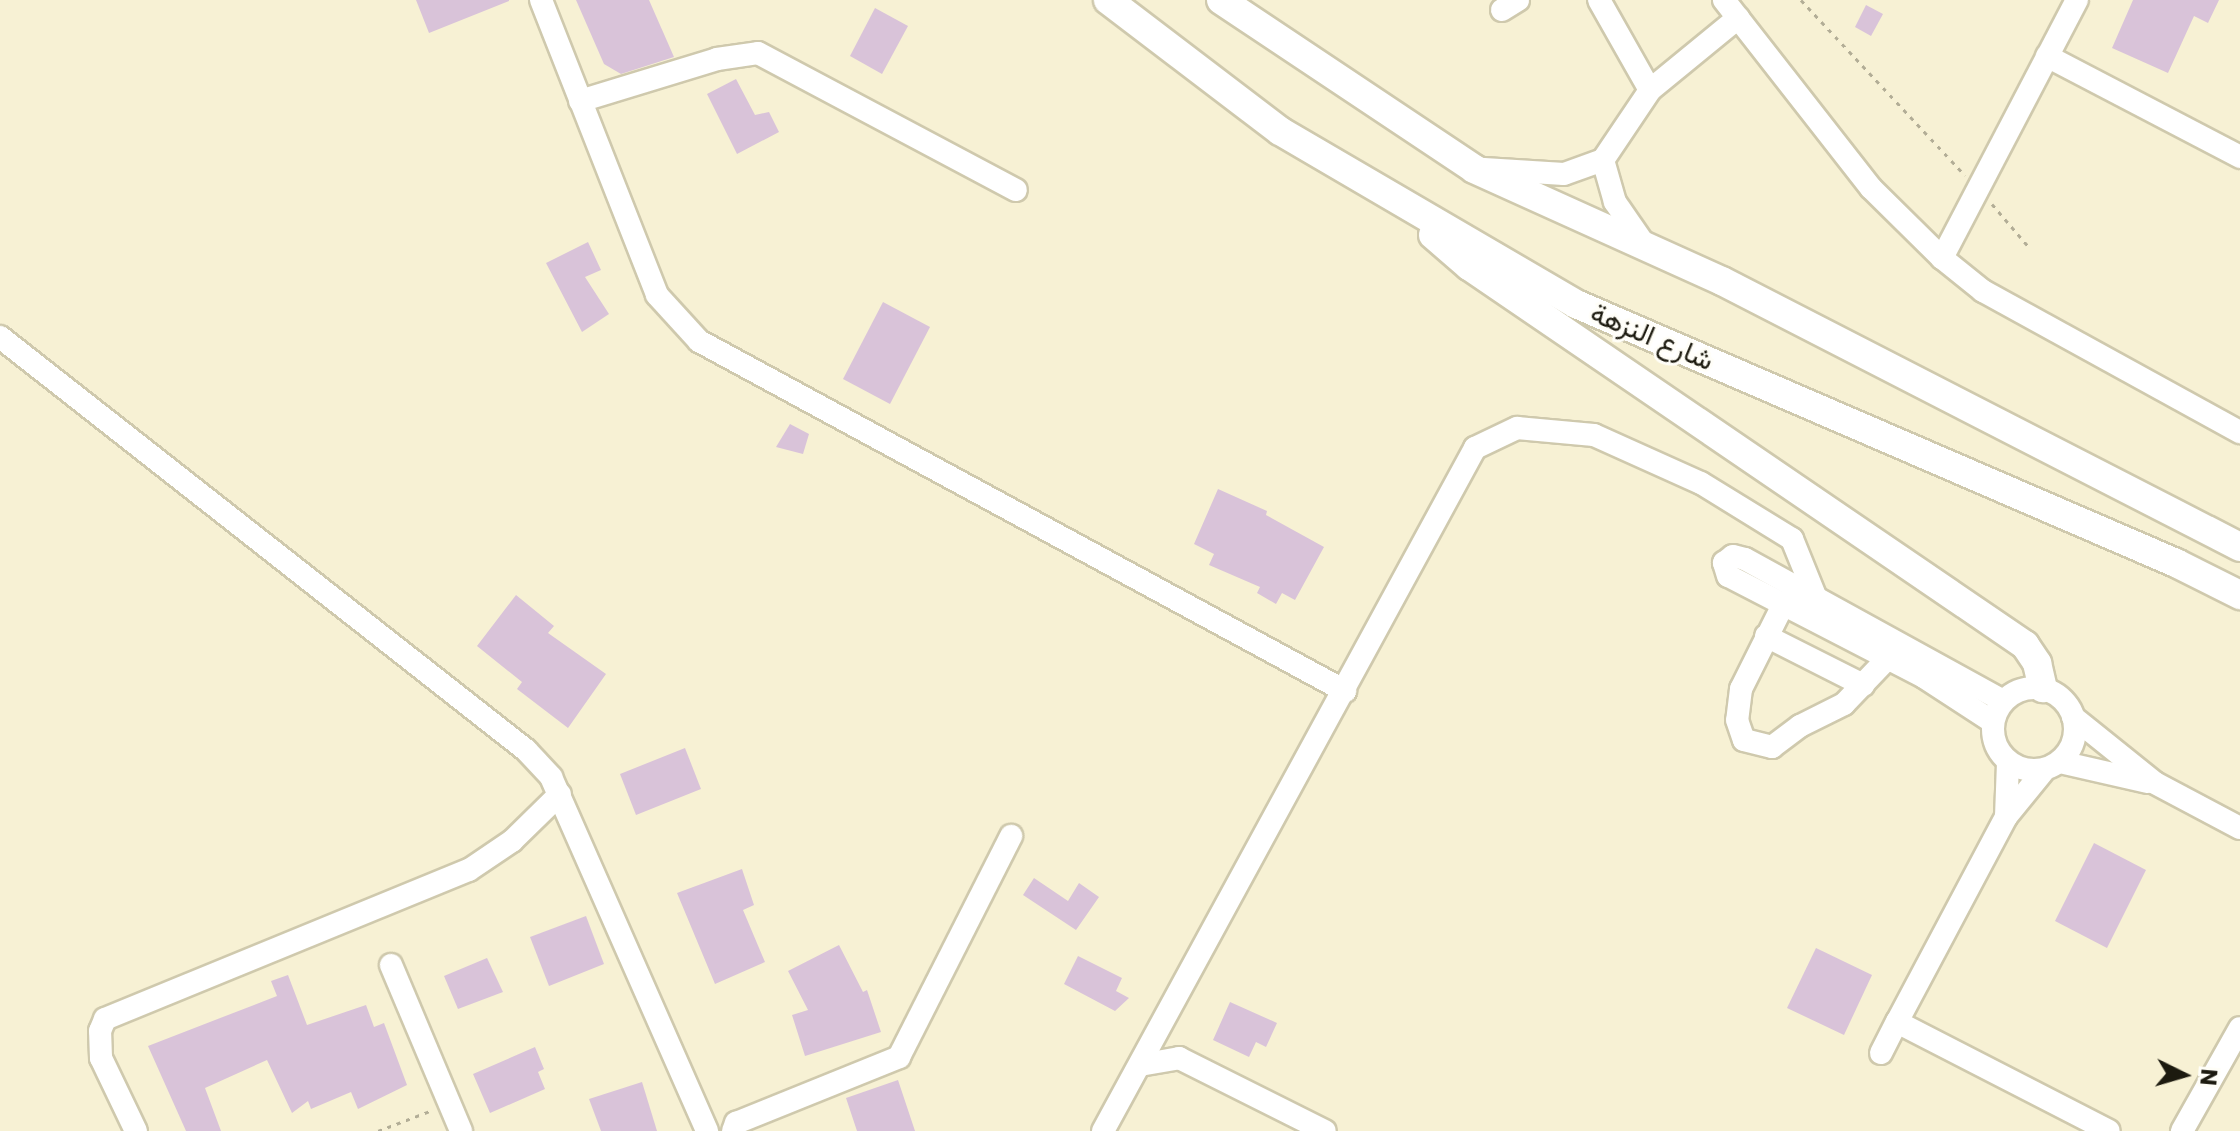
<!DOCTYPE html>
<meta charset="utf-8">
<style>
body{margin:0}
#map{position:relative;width:2240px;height:1131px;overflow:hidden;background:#f7f1d4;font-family:Poppins,Vazirmatn,sans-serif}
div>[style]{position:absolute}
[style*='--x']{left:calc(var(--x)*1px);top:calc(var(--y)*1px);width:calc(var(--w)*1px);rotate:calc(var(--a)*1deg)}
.building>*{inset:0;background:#d9c3d9}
.path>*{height:3px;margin-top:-1.5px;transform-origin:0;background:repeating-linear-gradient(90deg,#b2ad96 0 4px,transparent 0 10px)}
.roads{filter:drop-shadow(2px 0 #cfc9ad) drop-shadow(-2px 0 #cfc9ad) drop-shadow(0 2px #cfc9ad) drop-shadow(0 -2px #cfc9ad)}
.minor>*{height:22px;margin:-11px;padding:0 11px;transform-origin:11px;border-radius:11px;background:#fff}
.minor>.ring{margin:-11px;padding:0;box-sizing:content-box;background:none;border:22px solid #fff;border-radius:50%}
.major>*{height:28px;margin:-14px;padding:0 14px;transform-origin:14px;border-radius:14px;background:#fff}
span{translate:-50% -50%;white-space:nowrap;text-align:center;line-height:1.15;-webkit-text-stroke:6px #fffef8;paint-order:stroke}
.street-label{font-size:28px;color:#1c1a0f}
.north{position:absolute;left:2144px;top:1035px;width:80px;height:80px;-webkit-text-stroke:6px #fffef8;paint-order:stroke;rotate:95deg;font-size:22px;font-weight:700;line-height:32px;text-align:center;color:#1c1a0f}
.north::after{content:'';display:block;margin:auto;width:28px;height:36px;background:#1c1a0f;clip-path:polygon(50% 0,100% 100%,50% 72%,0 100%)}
</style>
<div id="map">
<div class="building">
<i style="clip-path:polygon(416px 0,509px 0,509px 1px,429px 33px)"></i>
<i style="clip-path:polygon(576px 0,649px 0,674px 57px,621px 74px,604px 64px)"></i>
<i style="clip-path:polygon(2133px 0,2219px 0,2208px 23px,2194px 16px,2168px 73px,2112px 48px)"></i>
<i style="clip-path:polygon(1866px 5px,1883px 14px,1871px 36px,1855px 27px)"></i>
<i style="clip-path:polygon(875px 8px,908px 26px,882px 74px,850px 56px)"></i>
<i style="clip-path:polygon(736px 79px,755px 115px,769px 112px,779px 132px,737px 154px,707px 94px)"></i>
<i style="clip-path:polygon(588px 242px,601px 270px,585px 277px,609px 314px,582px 332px,546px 263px)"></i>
<i style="clip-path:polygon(883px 302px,930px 327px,890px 404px,843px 379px)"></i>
<i style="clip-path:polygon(790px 424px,809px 434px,803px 454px,776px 447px)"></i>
<i style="clip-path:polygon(1218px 489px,1267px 511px,1266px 515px,1324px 547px,1295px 600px,1282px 593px,1276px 604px,1257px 593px,1260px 587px,1209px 565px,1214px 554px,1194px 544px)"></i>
<i style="clip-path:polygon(516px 595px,554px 626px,548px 633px,606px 674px,568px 728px,517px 689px,522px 682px,477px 646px)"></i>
<i style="clip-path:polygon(685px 748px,701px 789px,636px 815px,620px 774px)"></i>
<i style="clip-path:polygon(2094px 843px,2146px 870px,2107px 948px,2055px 921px)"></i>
<i style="clip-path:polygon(742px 869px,754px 905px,743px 910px,765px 962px,715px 984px,677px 893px)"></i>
<i style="clip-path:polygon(1034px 878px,1068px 901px,1079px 883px,1099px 897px,1076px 930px,1023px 895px)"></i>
<i style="clip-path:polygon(586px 916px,604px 964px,549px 986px,530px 937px)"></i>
<i style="clip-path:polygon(839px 945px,863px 992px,867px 990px,881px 1032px,805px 1056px,792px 1015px,808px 1010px,788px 971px)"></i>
<i style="clip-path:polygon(1816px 948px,1872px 975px,1844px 1035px,1787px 1008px)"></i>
<i style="clip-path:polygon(1078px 956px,1122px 978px,1116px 991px,1129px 998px,1115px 1011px,1064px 984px)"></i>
<i style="clip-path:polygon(487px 958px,503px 992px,458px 1009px,444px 976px)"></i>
<i style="clip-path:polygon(288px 975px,307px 1025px,366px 1005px,374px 1027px,384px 1023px,407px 1085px,358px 1109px,351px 1092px,311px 1109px,308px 1101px,292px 1113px,267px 1060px,205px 1088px,221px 1131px,186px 1131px,148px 1046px,277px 996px,271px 981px)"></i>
<i style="clip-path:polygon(1230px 1002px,1277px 1023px,1266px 1047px,1256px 1042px,1249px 1057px,1213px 1040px)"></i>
<i style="clip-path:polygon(535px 1047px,544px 1069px,538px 1072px,545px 1089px,490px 1113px,473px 1074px)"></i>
<i style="clip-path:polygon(898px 1080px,915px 1131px,857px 1131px,846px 1098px)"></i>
<i style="clip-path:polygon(642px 1082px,657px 1131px,601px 1131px,589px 1099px)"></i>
</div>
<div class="path">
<i style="--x:1801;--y:0;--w:240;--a:46.9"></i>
<i style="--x:1992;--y:204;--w:55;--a:49.4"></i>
<i style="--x:378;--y:1131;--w:56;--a:-21"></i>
</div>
<div class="roads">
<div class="minor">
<i style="--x:541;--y:0;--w:317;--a:68.5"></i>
<i style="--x:657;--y:295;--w:62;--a:47.6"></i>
<i style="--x:699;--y:341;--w:735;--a:28.45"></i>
<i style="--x:1599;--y:0;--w:103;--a:60.5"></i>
<i style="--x:1724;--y:0;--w:239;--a:52"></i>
<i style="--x:1871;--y:188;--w:100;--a:44.6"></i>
<i style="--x:1942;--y:258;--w:53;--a:38.8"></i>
<i style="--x:1983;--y:291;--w:293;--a:28.8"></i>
<i style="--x:1502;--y:10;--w:19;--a:-32"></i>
<i style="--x:2047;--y:56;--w:218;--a:27.6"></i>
<i style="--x:580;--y:101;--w:143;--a:-17"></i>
<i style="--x:717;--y:59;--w:41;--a:-8.3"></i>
<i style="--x:758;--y:53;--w:292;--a:28"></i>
<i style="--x:1603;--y:160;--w:84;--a:-56.1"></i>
<i style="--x:1650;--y:90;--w:114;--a:-39.3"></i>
<i style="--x:1484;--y:169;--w:80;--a:3.6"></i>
<i style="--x:1564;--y:174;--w:41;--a:-19.7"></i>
<i style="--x:1603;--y:160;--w:44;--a:74.1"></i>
<i style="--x:1615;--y:202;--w:55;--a:55.4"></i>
<i style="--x:1942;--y:258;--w:291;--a:-62.4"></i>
<i style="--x:0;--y:337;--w:669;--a:38.14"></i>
<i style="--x:526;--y:750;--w:37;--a:47"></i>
<i style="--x:551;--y:777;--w:387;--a:66.2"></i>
<i style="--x:1795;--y:601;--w:11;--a:170"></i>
<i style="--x:1784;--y:603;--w:96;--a:116.6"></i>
<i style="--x:1741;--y:689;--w:31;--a:97"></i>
<i style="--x:1737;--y:720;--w:21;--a:71"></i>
<i style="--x:1744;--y:740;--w:29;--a:14"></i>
<i style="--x:1772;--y:747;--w:35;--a:-37"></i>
<i style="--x:1800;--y:726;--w:49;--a:-26.6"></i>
<i style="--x:1844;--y:704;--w:64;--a:-46.3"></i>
<i style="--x:1766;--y:636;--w:109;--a:26.8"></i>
<i class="ring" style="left:1993px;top:688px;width:60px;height:60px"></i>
<i style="--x:2073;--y:717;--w:105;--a:38.8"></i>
<i style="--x:2155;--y:783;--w:96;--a:27.9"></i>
<i style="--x:1993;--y:722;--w:82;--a:-146.9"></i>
<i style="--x:1924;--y:677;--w:220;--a:-152.7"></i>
<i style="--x:1728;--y:576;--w:14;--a:-107"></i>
<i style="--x:1724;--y:563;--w:11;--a:-38"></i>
<i style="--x:1733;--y:556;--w:12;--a:14"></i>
<i style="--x:1745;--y:559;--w:294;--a:28.8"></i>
<i style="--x:2060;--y:762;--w:90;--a:12.8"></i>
<i style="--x:2045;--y:769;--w:62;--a:129.1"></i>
<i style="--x:2006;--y:817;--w:232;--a:118"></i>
<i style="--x:1897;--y:1022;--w:238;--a:27.2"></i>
<i style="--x:2006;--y:817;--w:54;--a:-87.9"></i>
<i style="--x:391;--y:965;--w:180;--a:67.1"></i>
<i style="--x:1881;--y:1053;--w:35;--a:-63"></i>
<i style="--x:1140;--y:1065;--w:40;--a:-10"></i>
<i style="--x:1179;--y:1058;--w:163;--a:26.6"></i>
<i style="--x:136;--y:1131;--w:81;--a:-115.6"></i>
<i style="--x:101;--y:1058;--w:27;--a:-92"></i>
<i style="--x:100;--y:1031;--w:13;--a:-67"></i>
<i style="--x:105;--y:1019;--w:393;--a:-22.3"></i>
<i style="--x:469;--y:870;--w:52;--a:-34"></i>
<i style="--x:512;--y:841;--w:67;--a:-44.4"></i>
<i style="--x:733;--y:1131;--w:9;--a:-69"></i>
<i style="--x:736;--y:1123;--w:176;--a:-22"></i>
<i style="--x:899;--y:1057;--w:248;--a:-63.1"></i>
<i style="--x:1103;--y:1131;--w:778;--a:-61.42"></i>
<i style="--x:1475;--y:448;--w:47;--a:-25.5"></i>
<i style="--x:1517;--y:428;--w:77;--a:5.2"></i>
<i style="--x:1594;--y:435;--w:117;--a:24.2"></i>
<i style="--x:1701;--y:483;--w:107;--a:31.6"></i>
<i style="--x:1792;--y:539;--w:64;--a:67.9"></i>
<i style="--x:2182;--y:1131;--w:118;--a:-60.6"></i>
</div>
<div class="major">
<i style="--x:1108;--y:0;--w:216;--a:37.3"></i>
<i style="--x:1280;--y:131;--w:343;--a:30.3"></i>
<i style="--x:1576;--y:304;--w:654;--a:23.35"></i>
<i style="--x:2176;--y:563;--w:72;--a:26.6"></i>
<i style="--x:1221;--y:0;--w:304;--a:33.7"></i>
<i style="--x:1474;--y:169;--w:272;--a:24.3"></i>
<i style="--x:1722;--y:281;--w:582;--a:27.18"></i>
<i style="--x:1433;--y:235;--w:48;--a:40.7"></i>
<i style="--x:1469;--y:266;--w:673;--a:34.28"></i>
<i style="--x:2025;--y:645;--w:22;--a:56"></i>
<i style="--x:2037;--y:663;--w:26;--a:77"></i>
</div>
</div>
<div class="street-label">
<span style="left:1652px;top:337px;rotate:23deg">شارع النزهة</span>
</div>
<div class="north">N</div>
</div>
